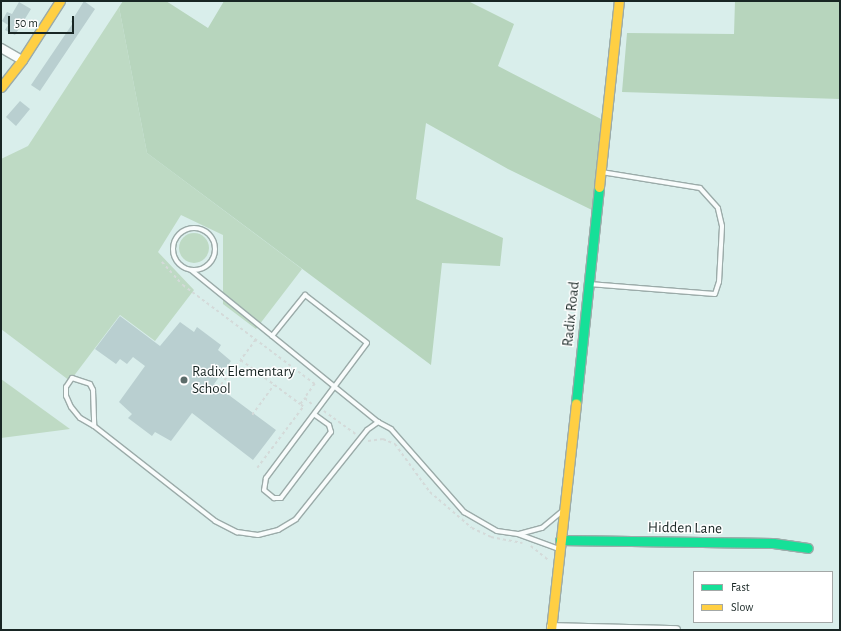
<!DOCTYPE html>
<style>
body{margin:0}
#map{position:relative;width:841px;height:631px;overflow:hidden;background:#d9eeeb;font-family:"Alegreya Sans",sans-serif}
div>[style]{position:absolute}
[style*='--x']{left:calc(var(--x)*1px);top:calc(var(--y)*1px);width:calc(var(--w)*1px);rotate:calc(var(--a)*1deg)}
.green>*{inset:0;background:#bedac4}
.round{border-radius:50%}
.forest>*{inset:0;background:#b7d5bd}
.building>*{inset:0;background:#b9cfd0}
.path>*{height:1.5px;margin-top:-0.75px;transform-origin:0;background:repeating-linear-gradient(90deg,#d4dad9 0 3px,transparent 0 6px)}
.roads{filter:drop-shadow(1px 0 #9baba9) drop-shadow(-1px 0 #9baba9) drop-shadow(0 1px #9baba9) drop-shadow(0 -1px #9baba9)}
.lane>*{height:4px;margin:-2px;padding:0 2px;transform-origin:2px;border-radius:2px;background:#f9fcfc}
.lane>.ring{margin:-2px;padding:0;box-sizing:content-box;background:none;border:4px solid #f9fcfc;border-radius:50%}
.street>*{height:8px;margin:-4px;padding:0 4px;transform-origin:4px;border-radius:4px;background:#f9fcfc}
.fast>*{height:9px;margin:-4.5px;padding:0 4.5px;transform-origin:4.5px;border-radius:4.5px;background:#16e098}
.slow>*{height:9px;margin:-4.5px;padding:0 4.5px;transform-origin:4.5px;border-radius:4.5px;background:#ffcf43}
.dots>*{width:11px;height:11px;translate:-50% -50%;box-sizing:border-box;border:2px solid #fff;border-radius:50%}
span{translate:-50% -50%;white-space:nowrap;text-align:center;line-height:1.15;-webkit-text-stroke:3px #fff;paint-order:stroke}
.street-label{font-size:15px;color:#182624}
.poi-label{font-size:15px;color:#182624}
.left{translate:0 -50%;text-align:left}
.frame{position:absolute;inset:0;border:2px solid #182624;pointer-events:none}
.legend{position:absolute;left:693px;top:571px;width:140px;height:52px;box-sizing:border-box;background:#fff;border:1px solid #a3a8a7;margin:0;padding:5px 7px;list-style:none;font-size:12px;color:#182624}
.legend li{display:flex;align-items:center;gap:8px;height:20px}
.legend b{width:20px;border:1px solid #a3a8a7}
.scale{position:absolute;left:8px;top:16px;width:66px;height:18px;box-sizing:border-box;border:2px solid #182624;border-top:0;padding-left:5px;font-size:12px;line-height:14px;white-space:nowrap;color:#182624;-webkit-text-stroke:3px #fff;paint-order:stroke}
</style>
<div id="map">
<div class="green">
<i style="clip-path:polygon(119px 7px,147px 153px,302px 269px,256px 329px,223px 304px,223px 235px,181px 215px,158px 252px,194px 290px,155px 341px,120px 315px,70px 381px,1px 329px,1px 159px,28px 146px)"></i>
<i class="round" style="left:179px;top:233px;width:30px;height:30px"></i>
<i style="clip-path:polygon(1px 379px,70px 429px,1px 438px)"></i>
</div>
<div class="forest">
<i style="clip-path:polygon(123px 1px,166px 1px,208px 28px,224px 1px,468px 1px,514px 24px,498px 66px,603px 120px,594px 211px,508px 169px,426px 123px,416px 199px,503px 238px,500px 266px,442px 263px,431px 365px,147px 153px,119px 7px)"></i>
<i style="clip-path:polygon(735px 1px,840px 1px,840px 99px,622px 92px,627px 33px,734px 34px)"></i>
</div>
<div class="building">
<i style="clip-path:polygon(84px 1px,95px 9px,40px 91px,31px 85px,73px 23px,71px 22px)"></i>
<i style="clip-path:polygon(19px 2px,31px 9px,15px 35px,5px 30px,8px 25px,2px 21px,7px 12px,12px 14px)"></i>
<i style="clip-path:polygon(20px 101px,30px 109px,16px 126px,6px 117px)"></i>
<i style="clip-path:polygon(120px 316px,160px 346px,180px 322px,194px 332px,197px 327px,221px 345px,218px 350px,231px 361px,214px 384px,276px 430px,253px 460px,192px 413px,171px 441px,155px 432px,152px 436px,128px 418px,132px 414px,119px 402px,145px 366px,133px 357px,127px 364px,120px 359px,116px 364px,95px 349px)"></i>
</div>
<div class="path">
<i style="--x:162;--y:262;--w:31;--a:48"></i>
<i style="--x:183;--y:285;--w:165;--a:36.9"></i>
<i style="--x:315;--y:384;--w:17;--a:126"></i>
<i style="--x:305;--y:398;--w:11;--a:41"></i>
<i style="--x:256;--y:340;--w:25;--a:127"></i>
<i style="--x:241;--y:360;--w:74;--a:36.7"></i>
<i style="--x:213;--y:394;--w:44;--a:-50.5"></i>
<i style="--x:324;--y:411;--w:39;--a:36"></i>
<i style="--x:252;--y:415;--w:37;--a:-54"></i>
<i style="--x:368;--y:441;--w:15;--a:-8"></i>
<i style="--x:383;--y:439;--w:13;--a:23"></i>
<i style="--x:395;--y:444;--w:59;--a:53.9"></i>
<i style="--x:430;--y:492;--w:55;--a:40.6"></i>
<i style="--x:472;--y:528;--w:21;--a:25"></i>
<i style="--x:491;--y:537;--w:32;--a:11"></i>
<i style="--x:257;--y:468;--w:76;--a:-53"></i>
<i style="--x:303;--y:407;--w:4;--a:-135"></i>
<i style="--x:300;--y:404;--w:8;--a:-50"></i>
<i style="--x:531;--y:546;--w:22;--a:39"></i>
</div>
<div class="roads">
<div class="lane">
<i class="ring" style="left:173px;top:228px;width:38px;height:38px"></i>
<i style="--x:191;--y:270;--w:241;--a:39.1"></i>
<i style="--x:378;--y:422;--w:15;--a:28"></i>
<i style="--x:391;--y:429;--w:111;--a:48.7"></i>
<i style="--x:464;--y:512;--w:38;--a:30"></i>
<i style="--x:497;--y:531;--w:21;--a:8"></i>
<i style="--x:518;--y:534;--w:44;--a:20.1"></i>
<i style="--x:589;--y:284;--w:126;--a:4.5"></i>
<i style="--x:715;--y:294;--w:13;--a:-72"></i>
<i style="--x:719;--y:282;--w:56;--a:-86.9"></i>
<i style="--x:722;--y:226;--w:18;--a:-103"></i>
<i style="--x:718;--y:208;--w:27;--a:-132"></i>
<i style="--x:700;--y:188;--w:100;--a:-170.8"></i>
<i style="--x:272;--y:336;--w:53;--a:-51.2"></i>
<i style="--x:305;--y:295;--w:78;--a:37.7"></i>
<i style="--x:367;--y:343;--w:169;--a:126.8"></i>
<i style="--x:266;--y:478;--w:12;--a:99"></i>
<i style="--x:264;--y:490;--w:13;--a:39"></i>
<i style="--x:274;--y:498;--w:7;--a:0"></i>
<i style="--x:281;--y:498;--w:83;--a:-52.9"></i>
<i style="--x:331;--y:432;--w:7;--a:-106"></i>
<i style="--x:329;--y:425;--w:17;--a:-144"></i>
<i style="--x:94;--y:426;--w:16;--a:-150"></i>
<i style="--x:80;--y:418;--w:14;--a:-129"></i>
<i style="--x:71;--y:407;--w:12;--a:-114"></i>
<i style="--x:66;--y:396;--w:9;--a:-90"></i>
<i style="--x:66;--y:387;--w:11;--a:-56"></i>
<i style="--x:72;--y:378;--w:19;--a:18"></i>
<i style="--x:90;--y:384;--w:7;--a:63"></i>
<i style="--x:93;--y:390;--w:36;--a:88"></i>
<i style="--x:94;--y:426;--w:154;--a:38.1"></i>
<i style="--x:215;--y:521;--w:25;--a:27"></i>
<i style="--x:237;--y:532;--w:21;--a:8"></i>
<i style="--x:258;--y:535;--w:21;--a:-14"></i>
<i style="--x:278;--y:530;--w:21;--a:-31"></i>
<i style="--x:296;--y:519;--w:114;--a:-51.4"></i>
<i style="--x:367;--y:430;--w:14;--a:-36"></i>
<i style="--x:519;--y:534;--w:24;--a:-15"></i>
<i style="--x:542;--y:528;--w:25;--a:-40"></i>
</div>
<div class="street">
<i style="--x:1;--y:48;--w:24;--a:30"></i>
<i style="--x:551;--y:627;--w:125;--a:1.4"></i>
</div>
<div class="fast">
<i style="--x:576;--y:403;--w:217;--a:-83.9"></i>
<i style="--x:560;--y:540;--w:213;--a:0.8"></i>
<i style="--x:773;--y:543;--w:35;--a:8"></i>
</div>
<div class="slow">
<i style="--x:1;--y:87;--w:34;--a:-52"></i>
<i style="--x:22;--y:60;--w:70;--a:-57.2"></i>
<i style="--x:599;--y:187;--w:187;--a:-83.9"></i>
<i style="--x:551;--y:630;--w:228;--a:-83.7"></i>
</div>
</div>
<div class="dots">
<i style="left:184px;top:380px;background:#5c6c6a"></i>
</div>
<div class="street-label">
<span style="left:571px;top:314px;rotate:-84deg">Radix Road</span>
<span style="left:685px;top:528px;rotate:1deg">Hidden Lane</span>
</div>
<div class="poi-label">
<span class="left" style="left:192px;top:380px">Radix Elementary<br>School</span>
</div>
<div class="frame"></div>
<ul class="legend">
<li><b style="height:5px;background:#16e098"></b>Fast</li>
<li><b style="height:5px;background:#ffcf43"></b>Slow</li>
</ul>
<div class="scale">50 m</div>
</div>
